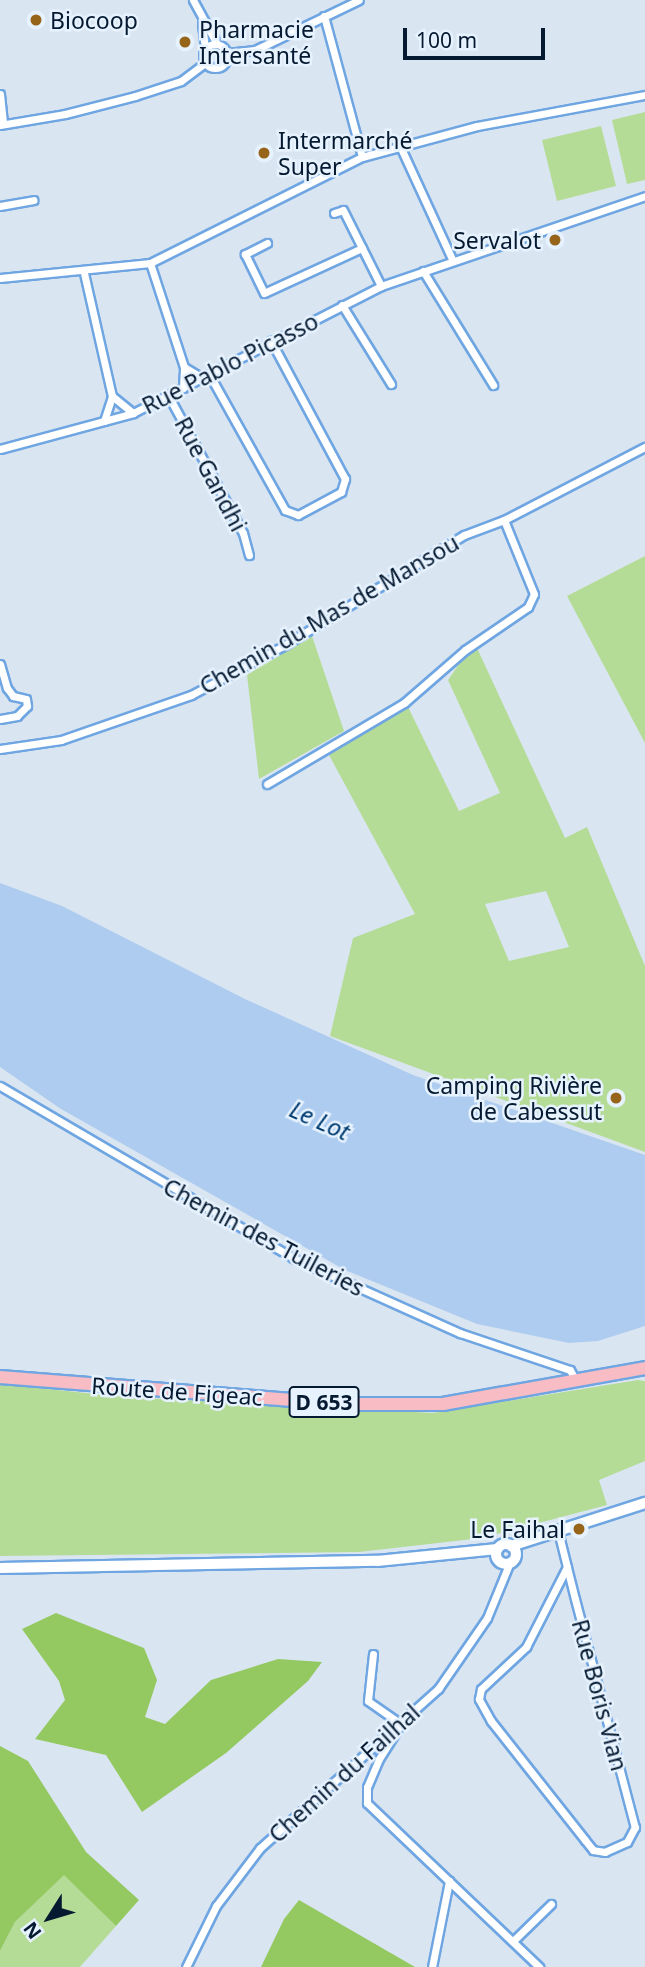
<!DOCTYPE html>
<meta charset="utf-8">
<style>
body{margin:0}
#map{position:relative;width:645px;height:1967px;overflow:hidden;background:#dae5f2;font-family:"Noto Sans",sans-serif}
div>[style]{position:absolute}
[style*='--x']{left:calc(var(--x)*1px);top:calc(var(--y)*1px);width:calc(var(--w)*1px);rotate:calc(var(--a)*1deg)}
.green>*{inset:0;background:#b5dc96}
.forest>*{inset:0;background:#94c961}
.water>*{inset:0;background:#aeccef}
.roads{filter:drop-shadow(2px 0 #6fa6e2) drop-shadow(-2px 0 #6fa6e2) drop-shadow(0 2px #6fa6e2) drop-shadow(0 -2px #6fa6e2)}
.street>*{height:7px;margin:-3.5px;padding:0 3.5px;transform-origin:3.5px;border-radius:3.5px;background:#fff}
.street>.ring{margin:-3.5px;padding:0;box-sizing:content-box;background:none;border:7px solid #fff;border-radius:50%}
.secondary>*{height:10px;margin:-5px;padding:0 5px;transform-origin:5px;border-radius:5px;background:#fff}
.secondary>.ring{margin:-5px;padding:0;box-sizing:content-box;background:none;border:10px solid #fff;border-radius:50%}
.primary>*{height:12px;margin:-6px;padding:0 6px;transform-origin:6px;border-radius:6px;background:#f7bcc4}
.dots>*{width:19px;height:19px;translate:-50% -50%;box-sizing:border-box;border:4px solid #e7f2ff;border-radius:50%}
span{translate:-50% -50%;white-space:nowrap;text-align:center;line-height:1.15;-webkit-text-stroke:5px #e7f2ff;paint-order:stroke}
.shield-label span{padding:2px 5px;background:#e7f2ff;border:2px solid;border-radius:5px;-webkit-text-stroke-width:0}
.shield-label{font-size:21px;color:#051a31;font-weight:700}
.poi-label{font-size:23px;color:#051a31}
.left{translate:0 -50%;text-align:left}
.right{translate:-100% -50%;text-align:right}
.street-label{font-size:23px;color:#051a31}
.water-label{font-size:24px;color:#003c71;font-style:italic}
.north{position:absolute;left:14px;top:1883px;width:70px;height:70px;-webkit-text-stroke:5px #e7f2ff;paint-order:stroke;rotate:233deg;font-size:19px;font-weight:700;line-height:28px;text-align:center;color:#051a31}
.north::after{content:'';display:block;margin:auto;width:24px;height:32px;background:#051a31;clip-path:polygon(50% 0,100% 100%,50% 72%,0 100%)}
.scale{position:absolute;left:403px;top:28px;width:142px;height:32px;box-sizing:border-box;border:4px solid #051a31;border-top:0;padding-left:9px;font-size:21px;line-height:24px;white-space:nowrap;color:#051a31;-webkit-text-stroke:5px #e7f2ff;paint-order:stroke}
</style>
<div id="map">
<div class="green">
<i style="clip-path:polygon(645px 112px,645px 180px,627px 184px,612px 120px)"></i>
<i style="clip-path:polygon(601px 126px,616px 186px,557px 201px,542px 140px)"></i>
<i style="clip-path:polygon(645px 556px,645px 743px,567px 596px)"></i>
<i style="clip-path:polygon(311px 633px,344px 731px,259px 779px,247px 675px)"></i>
<i style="clip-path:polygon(evenodd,477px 648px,565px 838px,587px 827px,645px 966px,645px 1152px,330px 1036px,353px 938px,415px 914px,329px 755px,408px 707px,459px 811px,500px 793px,448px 680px,464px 657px,477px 648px,546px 891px,569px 947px,509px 961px,485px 904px,546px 891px)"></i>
<i style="clip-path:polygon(638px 1380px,645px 1381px,645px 1461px,599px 1480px,607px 1505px,482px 1538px,359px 1552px,0 1556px,0 1384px,124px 1397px,433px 1413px)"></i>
<i style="clip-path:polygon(64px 1874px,116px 1926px,80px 1967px,0 1967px,0 1951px,15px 1922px)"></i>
</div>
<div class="forest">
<i style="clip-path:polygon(56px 1613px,144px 1648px,157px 1680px,145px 1717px,165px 1724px,211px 1680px,278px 1659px,322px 1662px,308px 1681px,226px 1753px,142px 1812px,106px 1755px,35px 1739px,65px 1700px,59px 1681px,22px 1629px)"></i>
<i style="clip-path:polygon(0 1746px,28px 1761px,86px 1852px,139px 1900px,116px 1926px,64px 1875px,15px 1922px,0 1951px)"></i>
<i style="clip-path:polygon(299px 1900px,415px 1967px,261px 1967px,284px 1919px)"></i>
</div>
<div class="water">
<i style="clip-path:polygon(0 883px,62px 906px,245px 999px,413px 1075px,645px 1155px,645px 1326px,598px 1341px,569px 1343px,477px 1324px,345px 1270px,61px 1109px,0 1067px)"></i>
</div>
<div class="roads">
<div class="street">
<i style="--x:193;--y:0;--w:50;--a:61.4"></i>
<i style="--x:324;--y:16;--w:146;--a:74.9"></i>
<i style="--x:202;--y:24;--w:24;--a:83"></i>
<i class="ring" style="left:203px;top:44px;width:17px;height:17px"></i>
<i style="--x:226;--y:53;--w:29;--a:-6"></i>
<i style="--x:255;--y:50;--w:115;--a:-25.7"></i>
<i style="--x:0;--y:94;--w:30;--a:84"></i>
<i style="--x:0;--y:125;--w:66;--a:-9.6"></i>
<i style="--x:65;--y:114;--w:72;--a:-14.4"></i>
<i style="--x:135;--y:96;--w:48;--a:-18.1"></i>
<i style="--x:181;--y:81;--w:30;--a:-37"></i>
<i style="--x:400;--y:146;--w:124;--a:65.3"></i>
<i style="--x:0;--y:206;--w:34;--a:-10"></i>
<i style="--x:334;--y:213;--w:9;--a:-18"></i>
<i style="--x:343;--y:210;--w:85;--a:63.4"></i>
<i style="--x:267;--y:243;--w:25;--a:153"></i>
<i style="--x:245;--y:254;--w:43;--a:64"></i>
<i style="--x:264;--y:293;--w:108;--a:-24.7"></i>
<i style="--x:150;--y:263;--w:109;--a:71.9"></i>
<i style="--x:423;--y:271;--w:134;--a:58.4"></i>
<i style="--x:84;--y:273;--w:126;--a:77.2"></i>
<i style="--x:0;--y:278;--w:151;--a:-5.7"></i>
<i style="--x:150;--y:263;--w:237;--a:-26.6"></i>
<i style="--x:362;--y:157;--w:119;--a:-15.1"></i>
<i style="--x:477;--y:126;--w:171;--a:-10.5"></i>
<i style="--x:342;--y:305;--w:93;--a:58.2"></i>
<i style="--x:209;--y:374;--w:156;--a:60.8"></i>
<i style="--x:285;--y:510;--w:14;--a:21"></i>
<i style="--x:298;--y:515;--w:49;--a:-28.1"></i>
<i style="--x:341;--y:492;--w:14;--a:-73"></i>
<i style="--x:345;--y:479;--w:157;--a:-118.2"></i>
<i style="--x:183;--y:388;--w:21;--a:-87"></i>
<i style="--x:184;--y:367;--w:21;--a:31"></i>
<i style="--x:168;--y:395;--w:157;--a:61.5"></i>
<i style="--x:243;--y:533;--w:23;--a:75"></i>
<i style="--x:104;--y:421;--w:26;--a:-72"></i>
<i style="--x:112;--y:396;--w:27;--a:39"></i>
<i style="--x:0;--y:449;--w:138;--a:-15.1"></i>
<i style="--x:133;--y:413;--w:279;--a:-27.1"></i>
<i style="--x:381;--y:286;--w:279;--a:-18.8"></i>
<i style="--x:0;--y:664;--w:25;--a:74"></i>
<i style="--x:7;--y:688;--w:10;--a:53"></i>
<i style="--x:13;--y:696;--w:13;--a:13"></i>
<i style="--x:26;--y:699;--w:7;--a:82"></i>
<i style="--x:27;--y:706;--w:14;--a:135"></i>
<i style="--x:17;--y:716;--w:17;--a:170"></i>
<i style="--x:0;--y:749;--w:62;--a:-8.4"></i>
<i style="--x:61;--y:740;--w:138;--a:-19.1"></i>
<i style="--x:191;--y:695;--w:106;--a:-28"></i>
<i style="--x:285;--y:645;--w:210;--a:-31.6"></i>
<i style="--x:464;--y:535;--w:43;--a:-20.6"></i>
<i style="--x:504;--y:520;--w:159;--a:-27.4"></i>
<i style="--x:267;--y:784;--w:159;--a:-30.6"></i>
<i style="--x:404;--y:703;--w:81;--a:-41"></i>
<i style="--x:465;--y:650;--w:76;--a:-34.3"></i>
<i style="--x:528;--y:607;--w:14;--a:-65"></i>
<i style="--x:534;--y:594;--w:80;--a:-112.1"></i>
<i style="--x:0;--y:1086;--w:340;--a:30.4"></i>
<i style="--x:293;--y:1258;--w:183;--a:24.2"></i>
<i style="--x:460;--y:1333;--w:116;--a:18.6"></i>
<i style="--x:570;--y:1370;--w:13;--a:61"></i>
<i style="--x:558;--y:1531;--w:70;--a:76"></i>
<i style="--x:575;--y:1599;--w:236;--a:75.3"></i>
<i style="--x:635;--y:1827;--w:17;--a:118"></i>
<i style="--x:627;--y:1842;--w:24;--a:156"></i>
<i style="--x:605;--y:1852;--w:12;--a:-171"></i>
<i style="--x:593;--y:1850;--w:13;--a:-129"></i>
<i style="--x:585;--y:1840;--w:152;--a:-128.3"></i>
<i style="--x:491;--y:1721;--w:25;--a:-119"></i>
<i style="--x:479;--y:1699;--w:10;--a:-79"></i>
<i style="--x:481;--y:1689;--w:62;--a:-43"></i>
<i style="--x:526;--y:1647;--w:90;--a:-62.9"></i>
<i style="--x:373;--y:1654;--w:47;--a:96.1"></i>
<i style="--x:368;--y:1701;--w:40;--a:34.9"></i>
<i style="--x:401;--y:1724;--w:41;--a:122.2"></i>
<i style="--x:379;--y:1759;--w:30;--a:113"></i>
<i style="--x:367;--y:1787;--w:16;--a:90"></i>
<i style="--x:367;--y:1803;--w:238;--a:43.6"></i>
<i style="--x:513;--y:1941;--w:53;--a:-44.2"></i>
<i style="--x:186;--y:1967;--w:68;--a:-63.8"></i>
<i style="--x:216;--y:1906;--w:73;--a:-52.8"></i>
<i style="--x:260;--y:1848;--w:239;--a:-41.8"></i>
<i style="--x:438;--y:1689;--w:86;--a:-55.4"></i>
<i style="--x:487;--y:1618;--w:61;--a:-67.7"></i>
<i style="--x:432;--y:1967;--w:88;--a:-78.8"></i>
</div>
<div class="secondary">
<i class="ring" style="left:496px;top:1544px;width:10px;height:10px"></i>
<i style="--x:511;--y:1546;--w:141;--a:-17.8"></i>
<i style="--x:0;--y:1568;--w:377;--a:-1.1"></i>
<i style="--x:377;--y:1561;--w:121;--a:-5.7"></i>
</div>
<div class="primary">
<i style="--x:0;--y:1377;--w:344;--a:4.5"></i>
<i style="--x:343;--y:1404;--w:100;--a:0"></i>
<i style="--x:443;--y:1404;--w:205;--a:-10.1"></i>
</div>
</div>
<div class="dots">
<i style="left:36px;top:20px;background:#976519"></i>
<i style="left:185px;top:42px;background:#976519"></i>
<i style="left:264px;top:153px;background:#976519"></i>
<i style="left:555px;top:240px;background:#976519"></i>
<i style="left:616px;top:1098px;background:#976519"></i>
<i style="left:579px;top:1529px;background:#976519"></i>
</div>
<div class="shield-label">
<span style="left:324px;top:1402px">D 653</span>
</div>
<div class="poi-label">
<span class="left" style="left:50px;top:20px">Biocoop</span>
<span class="left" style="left:199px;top:42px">Pharmacie<br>Intersanté</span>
<span class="left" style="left:278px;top:153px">Intermarché<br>Super</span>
<span class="right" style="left:541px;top:240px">Servalot</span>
<span class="right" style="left:602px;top:1098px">Camping Rivière<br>de Cabessut</span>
<span class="right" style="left:565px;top:1529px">Le Faihal</span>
</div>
<div class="street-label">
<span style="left:230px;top:363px;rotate:-27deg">Rue Pablo Picasso</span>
<span style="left:211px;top:474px;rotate:62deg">Rue Gandhi</span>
<span style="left:329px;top:614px;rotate:-30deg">Chemin du Mas de Mansou</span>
<span style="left:264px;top:1237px;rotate:28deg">Chemin des Tuileries</span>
<span style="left:177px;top:1391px;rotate:4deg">Route de Figeac</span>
<span style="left:600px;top:1695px;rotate:75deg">Rue Boris Vian</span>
<span style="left:344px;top:1773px;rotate:-42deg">Chemin du Failhal</span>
</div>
<div class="water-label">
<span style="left:320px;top:1120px;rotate:24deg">Le Lot</span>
</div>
<div class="north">N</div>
<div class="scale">100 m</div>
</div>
